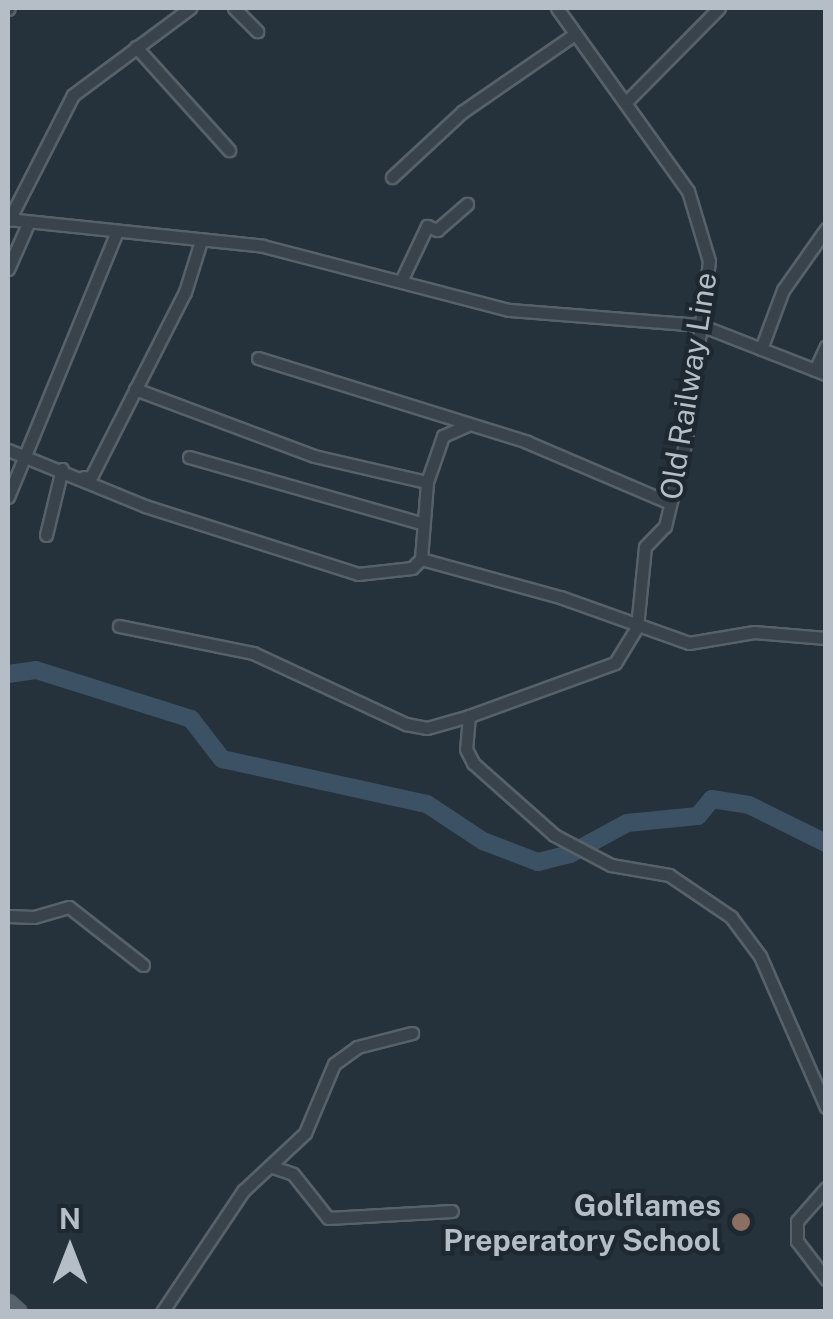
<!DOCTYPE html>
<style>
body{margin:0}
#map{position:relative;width:833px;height:1319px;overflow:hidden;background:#25323c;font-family:"Public Sans",sans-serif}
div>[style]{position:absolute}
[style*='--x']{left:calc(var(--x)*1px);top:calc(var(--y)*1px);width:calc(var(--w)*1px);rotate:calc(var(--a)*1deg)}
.river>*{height:18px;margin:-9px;padding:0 9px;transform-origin:9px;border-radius:9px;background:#3c5264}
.roads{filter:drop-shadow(2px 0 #57616a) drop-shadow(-2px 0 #57616a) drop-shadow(0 2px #57616a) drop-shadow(0 -2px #57616a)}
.minor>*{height:11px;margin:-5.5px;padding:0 5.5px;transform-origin:5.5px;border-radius:5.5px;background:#39434c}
.major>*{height:15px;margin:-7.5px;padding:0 7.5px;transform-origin:7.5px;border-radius:7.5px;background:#57636c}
.dots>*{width:28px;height:28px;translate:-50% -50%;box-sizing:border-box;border:5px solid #1e2831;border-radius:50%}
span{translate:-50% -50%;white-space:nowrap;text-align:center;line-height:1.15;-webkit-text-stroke:9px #1e2831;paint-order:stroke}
.street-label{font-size:30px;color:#b5bec7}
.poi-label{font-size:30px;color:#b5bec7;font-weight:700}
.right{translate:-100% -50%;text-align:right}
.frame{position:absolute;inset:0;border:10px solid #b5bec7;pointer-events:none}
.north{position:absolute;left:20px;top:1199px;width:100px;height:100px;-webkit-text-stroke:8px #1e2831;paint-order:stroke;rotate:0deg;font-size:28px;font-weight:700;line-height:40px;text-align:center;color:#b5bec7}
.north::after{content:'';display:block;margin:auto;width:35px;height:45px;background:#b5bec7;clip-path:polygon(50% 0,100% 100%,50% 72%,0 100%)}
</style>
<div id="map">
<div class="river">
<i style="--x:8;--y:674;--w:28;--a:-8"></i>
<i style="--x:36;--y:670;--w:163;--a:17.5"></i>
<i style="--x:191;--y:719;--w:51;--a:52.2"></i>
<i style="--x:222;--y:759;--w:210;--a:12.4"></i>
<i style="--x:427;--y:804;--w:67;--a:33.5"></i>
<i style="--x:483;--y:841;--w:59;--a:20.9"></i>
<i style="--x:538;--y:862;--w:33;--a:-14"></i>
<i style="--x:570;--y:854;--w:65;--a:-28.5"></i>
<i style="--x:627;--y:823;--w:71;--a:-5.6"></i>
<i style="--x:698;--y:816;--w:22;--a:-51"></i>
<i style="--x:712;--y:799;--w:37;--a:9"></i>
<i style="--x:749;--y:805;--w:86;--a:26.3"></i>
</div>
<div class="roads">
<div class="minor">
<i style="--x:234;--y:8;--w:33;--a:45"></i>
<i style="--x:557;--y:8;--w:225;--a:54.4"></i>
<i style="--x:688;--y:191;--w:73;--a:73.3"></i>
<i style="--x:709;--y:261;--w:180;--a:97.3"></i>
<i style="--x:686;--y:440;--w:89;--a:103.7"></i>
<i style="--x:665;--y:526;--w:29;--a:134"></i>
<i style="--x:645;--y:547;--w:80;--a:95.7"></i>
<i style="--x:637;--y:627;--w:42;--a:121.4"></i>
<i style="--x:615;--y:663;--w:155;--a:160"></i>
<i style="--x:469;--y:716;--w:33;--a:95"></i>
<i style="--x:466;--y:749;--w:16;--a:63"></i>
<i style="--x:473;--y:763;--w:108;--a:41.6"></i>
<i style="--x:554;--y:835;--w:64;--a:27.8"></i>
<i style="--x:611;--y:865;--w:59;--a:9.8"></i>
<i style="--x:669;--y:875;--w:75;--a:34.1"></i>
<i style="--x:731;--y:917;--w:49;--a:53.4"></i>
<i style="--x:760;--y:956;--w:165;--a:66.4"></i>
<i style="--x:8;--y:9;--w:1;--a:-45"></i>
<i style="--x:136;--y:47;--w:139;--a:47.9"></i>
<i style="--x:627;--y:101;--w:131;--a:-45.3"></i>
<i style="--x:392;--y:177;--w:96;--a:-42.9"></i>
<i style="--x:462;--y:112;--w:137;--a:-34.6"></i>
<i style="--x:8;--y:219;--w:256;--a:6"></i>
<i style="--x:263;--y:246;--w:254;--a:14.6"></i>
<i style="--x:509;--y:310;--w:192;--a:4.5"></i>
<i style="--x:700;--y:325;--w:135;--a:21.3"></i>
<i style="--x:9;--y:220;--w:140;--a:-62.9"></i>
<i style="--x:73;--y:95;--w:146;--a:-36.6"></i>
<i style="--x:8;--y:269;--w:47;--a:-66.2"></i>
<i style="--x:402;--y:279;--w:59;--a:-64.7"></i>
<i style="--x:427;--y:226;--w:11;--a:22"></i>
<i style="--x:437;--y:230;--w:40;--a:-41"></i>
<i style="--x:761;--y:349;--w:63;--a:-69.6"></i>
<i style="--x:783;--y:290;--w:75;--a:-54.8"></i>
<i style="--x:258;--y:358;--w:282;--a:17.3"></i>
<i style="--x:527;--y:442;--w:155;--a:23.1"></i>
<i style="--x:815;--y:370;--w:26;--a:-65"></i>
<i style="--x:135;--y:389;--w:191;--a:20.5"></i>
<i style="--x:314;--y:456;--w:116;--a:13"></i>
<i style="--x:8;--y:450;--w:148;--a:22.2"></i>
<i style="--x:145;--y:506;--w:224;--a:17.7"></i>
<i style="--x:358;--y:574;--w:54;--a:-6.3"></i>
<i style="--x:412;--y:568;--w:13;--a:-45"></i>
<i style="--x:421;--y:559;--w:77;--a:-85.5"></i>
<i style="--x:427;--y:482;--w:49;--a:-70.8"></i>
<i style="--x:443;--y:436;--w:27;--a:-24"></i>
<i style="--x:189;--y:457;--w:241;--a:15.9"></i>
<i style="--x:84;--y:477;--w:6;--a:18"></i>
<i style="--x:90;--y:479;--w:210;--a:-63.1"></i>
<i style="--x:185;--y:292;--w:53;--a:-72.6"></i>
<i style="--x:8;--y:497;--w:287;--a:-67.7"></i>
<i style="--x:46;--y:535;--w:68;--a:-76.4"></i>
<i style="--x:421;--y:559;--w:144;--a:15.3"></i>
<i style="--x:560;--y:597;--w:137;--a:19.6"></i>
<i style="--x:689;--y:643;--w:66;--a:-9.6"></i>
<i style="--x:754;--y:632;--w:72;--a:4.8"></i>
<i style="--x:119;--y:626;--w:137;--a:11.4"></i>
<i style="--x:253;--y:653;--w:169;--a:24.9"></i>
<i style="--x:406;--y:724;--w:21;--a:11"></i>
<i style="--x:427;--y:728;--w:44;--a:-15.9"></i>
<i style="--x:8;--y:916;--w:26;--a:2"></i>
<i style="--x:34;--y:917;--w:36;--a:-16"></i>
<i style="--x:69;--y:907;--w:94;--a:38.1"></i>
<i style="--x:270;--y:1166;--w:24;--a:19"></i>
<i style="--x:293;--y:1174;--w:56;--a:51.5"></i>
<i style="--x:328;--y:1218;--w:124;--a:-3.2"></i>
<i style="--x:826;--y:1188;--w:44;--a:131.3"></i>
<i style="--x:797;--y:1221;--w:20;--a:90"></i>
<i style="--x:797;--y:1241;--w:48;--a:52.7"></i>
<i style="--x:162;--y:1312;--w:146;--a:-56.2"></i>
<i style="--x:243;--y:1191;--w:85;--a:-43.1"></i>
<i style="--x:305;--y:1133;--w:75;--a:-67.2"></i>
<i style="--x:334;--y:1064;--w:29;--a:-36"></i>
<i style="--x:357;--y:1047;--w:57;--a:-14.3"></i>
</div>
<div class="major">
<i style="--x:8;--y:1303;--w:13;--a:42"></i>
</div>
</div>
<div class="dots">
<i style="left:741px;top:1222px;background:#8d6e63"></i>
</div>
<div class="street-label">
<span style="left:688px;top:386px;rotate:-81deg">Old Railway Line</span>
</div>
<div class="poi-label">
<span class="right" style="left:721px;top:1222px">Golflames<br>Preperatory School</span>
</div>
<div class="frame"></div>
<div class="north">N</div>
</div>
